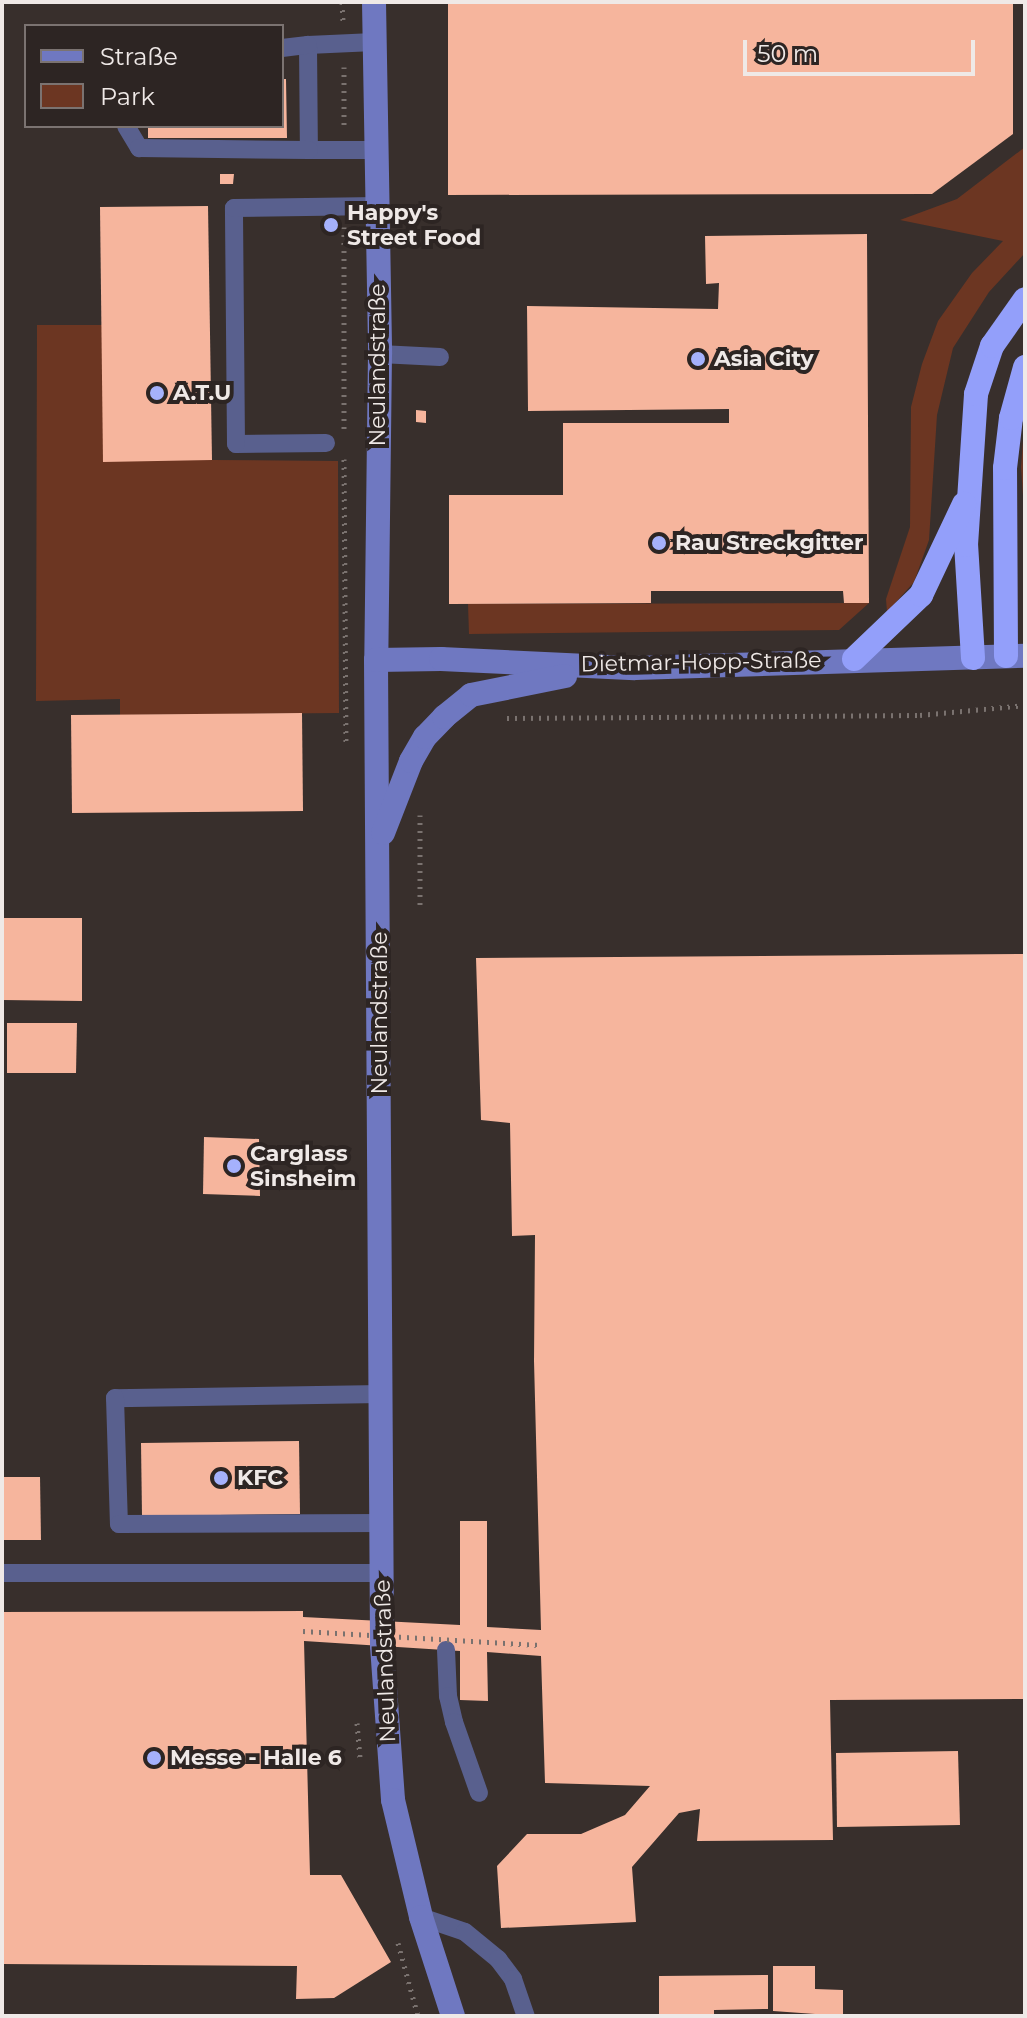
<!DOCTYPE html>
<meta charset="utf-8">
<style>
body{margin:0}
#map{position:relative;width:1027px;height:2018px;overflow:hidden;background:#382f2c;font-family:Montserrat,sans-serif}
div>[style]{position:absolute}
[style*='--x']{left:calc(var(--x)*1px);top:calc(var(--y)*1px);width:calc(var(--w)*1px);rotate:calc(var(--a)*1deg)}
.green>*{inset:0;background:#6c3622}
.building>*{inset:0;background:#f6b59d}
.path>*{height:5px;margin-top:-2.5px;transform-origin:0;background:repeating-linear-gradient(90deg,#7a726f 0 2px,transparent 0 8px)}
.lane>*{height:18px;margin:-9px;padding:0 9px;transform-origin:9px;border-radius:9px;background:#59608e}
.secondary>*{height:24px;margin:-12px;padding:0 12px;transform-origin:12px;border-radius:12px;background:#6f78c1}
.highway>*{height:24px;margin:-12px;padding:0 12px;transform-origin:12px;border-radius:12px;background:#939ffa}
.path-bridge>*{height:5px;margin-top:-2.5px;transform-origin:0;background:repeating-linear-gradient(90deg,#7a726f 0 2px,transparent 0 8px)}
.dots>*{width:22px;height:22px;translate:-50% -50%;box-sizing:border-box;border:4px solid #2d2523;border-radius:50%}
span{translate:-50% -50%;white-space:nowrap;text-align:center;line-height:1.15;-webkit-text-stroke:8px #2d2523;paint-order:stroke}
.poi-label{font-size:22px;color:#efe9e7;font-weight:700}
.left{translate:0 -50%;text-align:left}
.street-label{font-size:22px;color:#efe9e7}
.frame{position:absolute;inset:0;border:4px solid #efe9e7;pointer-events:none}
.legend{position:absolute;left:24px;top:24px;width:260px;height:104px;box-sizing:border-box;background:#2d2523;border:2px solid #7b7371;margin:0;padding:10px 14px;list-style:none;font-size:24px;color:#efe9e7}
.legend li{display:flex;align-items:center;gap:16px;height:40px}
.legend b{width:40px;border:2px solid #7b7371}
.scale{position:absolute;left:743px;top:40px;width:232px;height:36px;box-sizing:border-box;border:4px solid #efe9e7;border-top:0;padding-left:10px;font-size:24px;line-height:28px;white-space:nowrap;color:#efe9e7;-webkit-text-stroke:6px #2d2523;paint-order:stroke}
</style>
<div id="map">
<div class="green">
<i style="clip-path:polygon(1025px 147px,1025px 253px,989px 292px,953px 348px,937px 415px,929px 540px,914px 582px,887px 612px,886px 599px,910px 527px,911px 407px,922px 364px,938px 321px,972px 273px,1003px 241px,900px 220px,957px 199px)"></i>
<i style="clip-path:polygon(37px 325px,103px 325px,212px 460px,338px 461px,339px 713px,120px 715px,120px 699px,36px 701px)"></i>
<i style="clip-path:polygon(1025px 414px,1025px 525px,1021px 467px)"></i>
<i style="clip-path:polygon(869px 603px,839px 630px,469px 634px,468px 604px)"></i>
</div>
<div class="building">
<i style="clip-path:polygon(448px 2px,1013px 2px,1013px 134px,932px 194px,448px 195px)"></i>
<i style="clip-path:polygon(282px 79px,286px 79px,287px 138px,148px 138px,148px 126px,282px 126px)"></i>
<i style="clip-path:polygon(220px 174px,234px 174px,233px 184px,220px 184px)"></i>
<i style="clip-path:polygon(208px 206px,212px 460px,103px 462px,100px 207px)"></i>
<i style="clip-path:polygon(867px 234px,869px 603px,844px 603px,843px 591px,651px 591px,651px 603px,449px 604px,449px 495px,563px 495px,563px 423px,729px 423px,729px 409px,528px 411px,527px 306px,718px 309px,719px 283px,706px 284px,705px 236px)"></i>
<i style="clip-path:polygon(416px 410px,426px 411px,426px 423px,416px 422px)"></i>
<i style="clip-path:polygon(302px 713px,303px 811px,72px 813px,71px 715px)"></i>
<i style="clip-path:polygon(2px 918px,82px 918px,82px 1001px,2px 1000px)"></i>
<i style="clip-path:polygon(1025px 954px,1025px 1699px,830px 1700px,833px 1840px,697px 1841px,700px 1809px,679px 1813px,632px 1867px,636px 1922px,501px 1928px,497px 1866px,527px 1834px,581px 1834px,625px 1815px,650px 1786px,545px 1783px,541px 1656px,487px 1652px,488px 1701px,460px 1700px,460px 1651px,304px 1641px,310px 1875px,341px 1875px,391px 1962px,334px 1998px,296px 1999px,297px 1966px,2px 1964px,2px 1612px,303px 1611px,303px 1617px,460px 1625px,460px 1521px,487px 1521px,487px 1627px,541px 1630px,534px 1361px,535px 1235px,512px 1236px,510px 1123px,481px 1120px,476px 958px)"></i>
<i style="clip-path:polygon(7px 1023px,77px 1023px,76px 1073px,7px 1073px)"></i>
<i style="clip-path:polygon(204px 1137px,259px 1139px,260px 1196px,203px 1194px)"></i>
<i style="clip-path:polygon(299px 1441px,300px 1514px,142px 1516px,141px 1443px)"></i>
<i style="clip-path:polygon(2px 1477px,40px 1477px,41px 1540px,2px 1540px)"></i>
<i style="clip-path:polygon(958px 1751px,960px 1825px,837px 1827px,836px 1753px)"></i>
<i style="clip-path:polygon(773px 1966px,815px 1966px,815px 1989px,843px 1990px,843px 2016px,773px 2011px)"></i>
<i style="clip-path:polygon(768px 1975px,768px 2009px,714px 2010px,714px 2016px,659px 2016px,659px 1976px)"></i>
</div>
<div class="path">
<i style="--x:342;--y:2;--w:19;--a:87"></i>
<i style="--x:344;--y:67;--w:62;--a:90"></i>
<i style="--x:344;--y:227;--w:202;--a:90"></i>
<i style="--x:344;--y:459;--w:286;--a:89.6"></i>
<i style="--x:507;--y:718;--w:413;--a:-0.4"></i>
<i style="--x:920;--y:715;--w:105;--a:-5.4"></i>
<i style="--x:420;--y:815;--w:91;--a:90"></i>
<i style="--x:357;--y:1723;--w:38;--a:85"></i>
<i style="--x:398;--y:1943;--w:76;--a:74.7"></i>
</div>
<div class="lane">
<i style="--x:374;--y:42;--w:66;--a:177.4"></i>
<i style="--x:308;--y:45;--w:105;--a:89.5"></i>
<i style="--x:309;--y:150;--w:67;--a:0"></i>
<i style="--x:282;--y:48;--w:26;--a:-7"></i>
<i style="--x:126;--y:126;--w:26;--a:59"></i>
<i style="--x:139;--y:148;--w:170;--a:0.7"></i>
<i style="--x:380;--y:354;--w:60;--a:2.9"></i>
<i style="--x:326;--y:443;--w:90;--a:179.4"></i>
<i style="--x:236;--y:444;--w:236;--a:-90.5"></i>
<i style="--x:234;--y:208;--w:143;--a:-0.8"></i>
<i style="--x:381;--y:1394;--w:266;--a:179.1"></i>
<i style="--x:115;--y:1398;--w:126;--a:88.2"></i>
<i style="--x:119;--y:1524;--w:263;--a:-0.2"></i>
<i style="--x:2;--y:1573;--w:380;--a:0"></i>
<i style="--x:446;--y:1650;--w:46;--a:87.5"></i>
<i style="--x:448;--y:1696;--w:27;--a:77"></i>
<i style="--x:454;--y:1722;--w:75;--a:70.6"></i>
<i style="--x:421;--y:1917;--w:46;--a:18.8"></i>
<i style="--x:465;--y:1932;--w:43;--a:39.3"></i>
<i style="--x:498;--y:1959;--w:25;--a:53"></i>
<i style="--x:513;--y:1979;--w:39;--a:71"></i>
</div>
<div class="secondary">
<i style="--x:374;--y:2;--w:352;--a:89"></i>
<i style="--x:380;--y:354;--w:306;--a:90.7"></i>
<i style="--x:376;--y:660;--w:986;--a:89.65"></i>
<i style="--x:382;--y:1646;--w:154;--a:85.9"></i>
<i style="--x:393;--y:1800;--w:120;--a:76.5"></i>
<i style="--x:421;--y:1917;--w:104;--a:72.1"></i>
<i style="--x:376;--y:660;--w:65;--a:-0.9"></i>
<i style="--x:441;--y:659;--w:194;--a:2.7"></i>
<i style="--x:635;--y:668;--w:390;--a:-1.8"></i>
<i style="--x:383;--y:833;--w:77;--a:-68.7"></i>
<i style="--x:411;--y:761;--w:28;--a:-60"></i>
<i style="--x:425;--y:737;--w:28;--a:-46"></i>
<i style="--x:444;--y:717;--w:35;--a:-39"></i>
<i style="--x:471;--y:695;--w:96;--a:-11.4"></i>
</div>
<div class="highway">
<i style="--x:1006;--y:656;--w:188;--a:-90.3"></i>
<i style="--x:1005;--y:468;--w:50;--a:-83.2"></i>
<i style="--x:1011;--y:418;--w:53;--a:-74.6"></i>
<i style="--x:973;--y:658;--w:113;--a:-93.5"></i>
<i style="--x:966;--y:545;--w:151;--a:-86.2"></i>
<i style="--x:976;--y:394;--w:51;--a:-71.6"></i>
<i style="--x:992;--y:346;--w:57;--a:-54.9"></i>
<i style="--x:854;--y:659;--w:93;--a:-43.7"></i>
<i style="--x:921;--y:595;--w:101;--a:-64.7"></i>
</div>
<div class="path-bridge">
<i style="--x:303;--y:1631;--w:238;--a:3.4"></i>
</div>
<div class="dots">
<i style="left:331px;top:225px;background:#a5b1fc"></i>
<i style="left:698px;top:359px;background:#a5b1fc"></i>
<i style="left:157px;top:393px;background:#a5b1fc"></i>
<i style="left:659px;top:543px;background:#a5b1fc"></i>
<i style="left:234px;top:1166px;background:#a5b1fc"></i>
<i style="left:221px;top:1478px;background:#a5b1fc"></i>
<i style="left:154px;top:1758px;background:#a5b1fc"></i>
</div>
<div class="poi-label">
<span class="left" style="left:347px;top:225px">Happy's<br>Street Food</span>
<span class="left" style="left:714px;top:359px">Asia City</span>
<span class="left" style="left:173px;top:393px">A.T.U</span>
<span class="left" style="left:675px;top:543px">Rau Streckgitter</span>
<span class="left" style="left:250px;top:1166px">Carglass<br>Sinsheim</span>
<span class="left" style="left:237px;top:1478px">KFC</span>
<span class="left" style="left:170px;top:1758px">Messe - Halle 6</span>
</div>
<div class="street-label">
<span style="left:378px;top:365px;rotate:-90deg">Neulandstraße</span>
<span style="left:701px;top:662px;rotate:-1deg">Dietmar-Hopp-Straße</span>
<span style="left:380px;top:1013px;rotate:-90deg">Neulandstraße</span>
<span style="left:385px;top:1661px;rotate:-92deg">Neulandstraße</span>
</div>
<div class="frame"></div>
<ul class="legend">
<li><b style="height:10px;background:#6f78c1"></b>Straße</li>
<li><b style="height:22px;background:#6c3622"></b>Park</li>
</ul>
<div class="scale">50 m</div>
</div>
